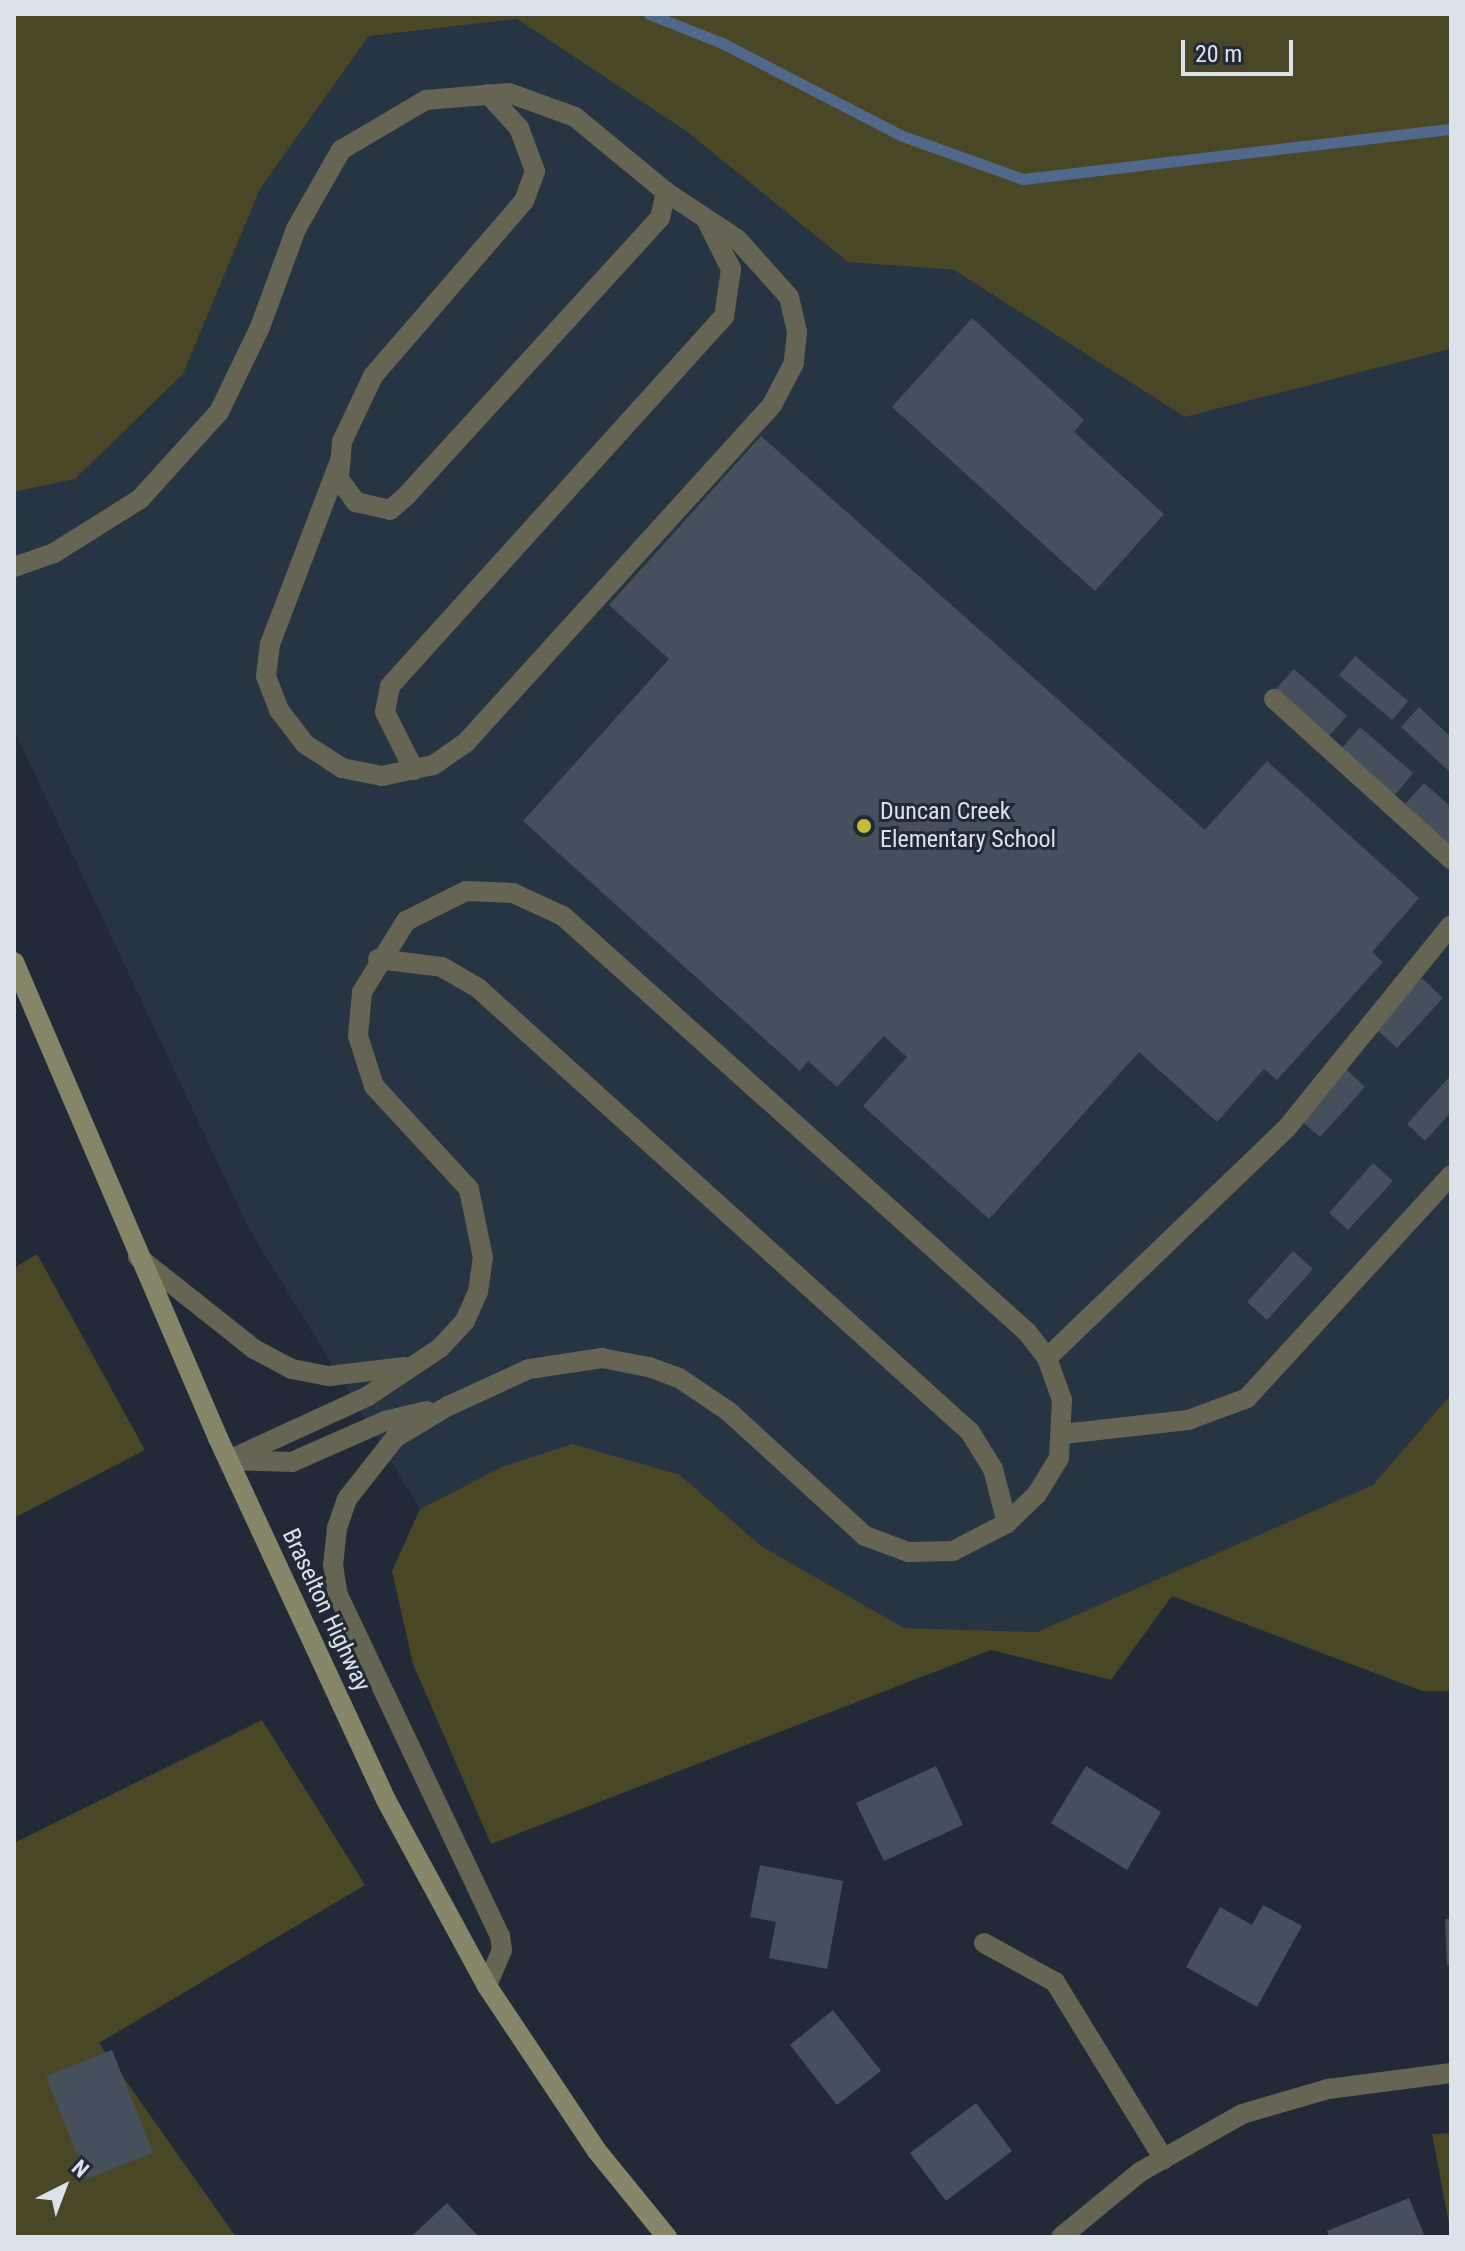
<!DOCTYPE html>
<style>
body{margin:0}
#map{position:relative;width:1465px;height:2251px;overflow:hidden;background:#212a36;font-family:"Roboto Condensed",sans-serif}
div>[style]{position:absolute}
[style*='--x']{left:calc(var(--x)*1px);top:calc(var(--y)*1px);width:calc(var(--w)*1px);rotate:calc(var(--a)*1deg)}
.built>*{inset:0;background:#273444}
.green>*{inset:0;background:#494726}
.stream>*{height:11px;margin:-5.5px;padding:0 5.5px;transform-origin:5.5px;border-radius:5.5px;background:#506889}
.building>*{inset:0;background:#46505d}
.service>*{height:20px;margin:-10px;padding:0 10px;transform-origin:10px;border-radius:10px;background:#666553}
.minor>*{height:20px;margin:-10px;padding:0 10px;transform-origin:10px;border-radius:10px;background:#666553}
.secondary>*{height:20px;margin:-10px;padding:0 10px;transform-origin:10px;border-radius:10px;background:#878669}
.dots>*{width:22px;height:22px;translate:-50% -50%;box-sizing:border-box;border:4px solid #212a36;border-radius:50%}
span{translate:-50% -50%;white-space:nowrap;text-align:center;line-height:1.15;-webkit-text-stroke:6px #212a36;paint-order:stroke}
.poi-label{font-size:24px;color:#dce2ea}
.left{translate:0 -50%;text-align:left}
.street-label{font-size:24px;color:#dce2ea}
.frame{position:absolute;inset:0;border:16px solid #dce2ea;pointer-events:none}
.north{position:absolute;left:24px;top:2147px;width:80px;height:80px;-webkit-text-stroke:6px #212a36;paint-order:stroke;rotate:42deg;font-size:22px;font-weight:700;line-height:32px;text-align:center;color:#dce2ea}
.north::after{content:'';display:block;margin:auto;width:28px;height:36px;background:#dce2ea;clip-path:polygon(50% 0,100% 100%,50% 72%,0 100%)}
.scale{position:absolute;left:1181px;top:40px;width:112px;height:36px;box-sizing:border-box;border:4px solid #dce2ea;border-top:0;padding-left:10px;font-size:24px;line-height:28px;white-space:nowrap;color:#dce2ea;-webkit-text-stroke:6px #212a36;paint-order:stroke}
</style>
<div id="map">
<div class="built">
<i style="clip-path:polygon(517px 19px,686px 131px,848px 262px,954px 270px,1185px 417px,1451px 349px,1451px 1393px,1374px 1485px,1037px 1632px,904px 1628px,761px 1546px,680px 1475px,502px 1467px,420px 1509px,247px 1225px,14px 730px,14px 492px,75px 479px,183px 374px,260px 189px,369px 36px)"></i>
</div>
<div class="green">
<i style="clip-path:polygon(14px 14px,1451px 14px,1451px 349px,1185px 417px,954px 270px,848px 262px,686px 131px,517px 19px,369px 36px,260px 189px,183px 374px,75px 479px,14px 492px)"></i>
<i style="clip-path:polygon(37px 1254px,145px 1450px,14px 1518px,14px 1268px)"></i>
<i style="clip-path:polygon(1451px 1394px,1451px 1691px,1422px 1691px,1172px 1596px,1111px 1680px,991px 1650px,491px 1844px,413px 1664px,392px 1571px,420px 1509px,502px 1467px,572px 1444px,680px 1475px,761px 1546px,904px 1628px,1037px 1632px,1373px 1485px)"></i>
<i style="clip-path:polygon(262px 1720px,365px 1885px,99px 2043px,236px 2237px,14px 2237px,14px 1843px)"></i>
<i style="clip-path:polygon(1451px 2133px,1451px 2234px,1432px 2134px)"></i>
</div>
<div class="stream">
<i style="--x:649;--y:14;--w:79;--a:21.7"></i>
<i style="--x:722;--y:43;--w:200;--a:27.3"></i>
<i style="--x:900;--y:135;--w:131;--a:19.7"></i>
<i style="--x:1023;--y:179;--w:431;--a:-6.7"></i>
</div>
<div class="building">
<i style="clip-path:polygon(972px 318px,1084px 420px,1074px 432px,1164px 514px,1095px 591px,892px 407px)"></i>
<i style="clip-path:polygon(761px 436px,1205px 830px,1267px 761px,1419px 898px,1372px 952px,1383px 962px,1277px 1080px,1264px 1069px,1217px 1122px,1139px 1052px,989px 1219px,863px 1106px,907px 1057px,884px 1036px,837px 1087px,808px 1061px,800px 1071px,523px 821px,669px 659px,609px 605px)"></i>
<i style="clip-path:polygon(1355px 656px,1408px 701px,1392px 720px,1339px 675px)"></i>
<i style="clip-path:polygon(1294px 669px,1347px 716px,1328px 737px,1275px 690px)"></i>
<i style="clip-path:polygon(1419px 707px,1451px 737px,1451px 773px,1401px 727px)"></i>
<i style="clip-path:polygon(1360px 727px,1413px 773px,1395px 795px,1342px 748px)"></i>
<i style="clip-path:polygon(1424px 783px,1451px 807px,1451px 846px,1405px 804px)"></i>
<i style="clip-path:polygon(1422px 978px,1443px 998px,1397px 1048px,1375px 1028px)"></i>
<i style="clip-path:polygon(1344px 1067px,1365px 1087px,1320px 1137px,1298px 1118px)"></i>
<i style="clip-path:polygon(1451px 1075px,1451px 1112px,1425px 1141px,1407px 1124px)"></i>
<i style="clip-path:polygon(1373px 1163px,1393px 1181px,1348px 1230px,1329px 1213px)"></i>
<i style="clip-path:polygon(1293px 1251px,1313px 1269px,1267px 1320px,1247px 1302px)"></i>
<i style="clip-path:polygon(936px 1766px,963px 1825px,884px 1861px,856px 1803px)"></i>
<i style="clip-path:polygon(1086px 1766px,1161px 1812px,1127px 1870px,1051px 1823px)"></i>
<i style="clip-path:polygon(760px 1865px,843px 1881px,827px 1969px,769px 1958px,776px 1922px,750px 1917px)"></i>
<i style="clip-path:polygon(1263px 1905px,1302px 1926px,1257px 2007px,1186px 1967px,1220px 1907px,1252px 1925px)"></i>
<i style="clip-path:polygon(1445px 1919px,1451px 1919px,1451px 1965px,1447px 1965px)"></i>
<i style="clip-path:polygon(833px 2010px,881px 2071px,837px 2105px,790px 2045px)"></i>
<i style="clip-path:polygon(112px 2050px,153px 2153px,87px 2179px,46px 2076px)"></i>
<i style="clip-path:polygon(976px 2103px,1012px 2151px,946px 2201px,910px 2153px)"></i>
<i style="clip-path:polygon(1409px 2198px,1425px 2237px,1329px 2237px,1327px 2231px)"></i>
<i style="clip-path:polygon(447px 2203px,479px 2237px,411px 2237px)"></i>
</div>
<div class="service">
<i style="--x:1274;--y:699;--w:239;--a:42.1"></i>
<i style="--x:378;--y:959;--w:64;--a:7.1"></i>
<i style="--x:442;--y:967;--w:42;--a:30.3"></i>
<i style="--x:478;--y:988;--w:663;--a:42.06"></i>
<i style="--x:970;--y:1432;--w:44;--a:58.1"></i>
<i style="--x:993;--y:1469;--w:56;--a:75.5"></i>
<i style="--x:138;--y:1257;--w:148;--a:38.4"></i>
<i style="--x:254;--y:1349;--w:43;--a:27.8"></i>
<i style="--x:292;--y:1369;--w:38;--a:11"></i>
<i style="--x:329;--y:1376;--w:76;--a:-6.8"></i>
<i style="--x:1047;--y:1358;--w:331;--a:-43.8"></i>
<i style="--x:1286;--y:1129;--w:262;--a:-51"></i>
<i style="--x:1063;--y:1434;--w:126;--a:-6.4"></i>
<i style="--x:1188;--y:1420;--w:63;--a:-20.4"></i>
<i style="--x:1247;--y:1398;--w:302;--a:-47.5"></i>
<i style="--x:229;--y:1460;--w:153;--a:-24.7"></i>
<i style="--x:368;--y:1396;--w:87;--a:-33.7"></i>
<i style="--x:440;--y:1348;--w:37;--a:-47"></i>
<i style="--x:465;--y:1321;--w:32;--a:-66"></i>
<i style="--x:478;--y:1292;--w:34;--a:-82"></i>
<i style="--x:483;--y:1258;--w:70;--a:-101.5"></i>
<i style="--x:469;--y:1189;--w:140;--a:-132.7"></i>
<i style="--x:374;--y:1086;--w:52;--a:-107.7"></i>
<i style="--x:358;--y:1036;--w:44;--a:-84.8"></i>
<i style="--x:362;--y:992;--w:84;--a:-58.2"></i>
<i style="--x:406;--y:921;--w:67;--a:-26.6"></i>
<i style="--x:466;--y:891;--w:47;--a:2.4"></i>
<i style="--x:513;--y:893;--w:55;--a:24.7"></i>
<i style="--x:563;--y:916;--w:623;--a:41.88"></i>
<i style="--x:1027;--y:1332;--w:33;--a:52"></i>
<i style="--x:1047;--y:1358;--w:45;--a:70.3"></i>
<i style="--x:1062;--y:1400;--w:58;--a:93"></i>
<i style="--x:1059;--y:1458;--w:42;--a:121.4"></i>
<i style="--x:1037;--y:1494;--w:42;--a:136"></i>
<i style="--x:1007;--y:1523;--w:61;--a:152.6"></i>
<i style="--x:953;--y:1551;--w:45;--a:178.7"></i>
<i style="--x:908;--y:1552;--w:46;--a:-159.6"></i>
<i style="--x:865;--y:1536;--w:185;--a:-137.6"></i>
<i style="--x:728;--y:1411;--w:59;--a:-146"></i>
<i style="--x:679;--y:1378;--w:33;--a:-160"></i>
<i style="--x:648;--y:1367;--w:47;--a:-168.9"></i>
<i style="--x:602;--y:1358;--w:74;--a:171.4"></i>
<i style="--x:529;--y:1369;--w:89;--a:155.4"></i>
<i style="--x:448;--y:1406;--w:62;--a:148.9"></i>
<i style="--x:395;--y:1438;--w:78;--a:128.2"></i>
<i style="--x:347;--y:1499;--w:31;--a:109"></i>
<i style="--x:337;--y:1528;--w:37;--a:96"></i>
<i style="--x:333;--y:1565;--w:30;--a:81"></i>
<i style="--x:338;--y:1595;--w:378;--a:64.6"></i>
<i style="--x:500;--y:1936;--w:14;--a:82"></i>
<i style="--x:502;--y:1950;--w:39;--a:113"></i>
<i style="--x:229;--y:1460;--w:63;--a:1.8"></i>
<i style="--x:292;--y:1462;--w:102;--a:-23.8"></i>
<i style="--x:385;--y:1421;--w:43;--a:-13.4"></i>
</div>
<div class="minor">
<i style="--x:488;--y:94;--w:46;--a:47.6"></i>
<i style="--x:519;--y:128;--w:46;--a:69.6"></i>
<i style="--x:535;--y:171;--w:32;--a:110"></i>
<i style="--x:524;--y:201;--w:231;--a:130.8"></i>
<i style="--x:373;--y:376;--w:73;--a:115.2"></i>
<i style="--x:342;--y:442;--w:37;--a:95"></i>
<i style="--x:339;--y:479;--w:29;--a:54"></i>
<i style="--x:356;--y:502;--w:35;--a:13"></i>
<i style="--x:390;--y:510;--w:23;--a:-41"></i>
<i style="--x:407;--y:495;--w:375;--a:-47.6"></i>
<i style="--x:660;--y:218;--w:27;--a:-77"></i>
<i style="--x:14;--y:567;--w:42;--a:-19.3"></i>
<i style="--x:54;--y:553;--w:102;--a:-32.1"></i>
<i style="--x:140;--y:499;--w:118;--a:-47.8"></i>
<i style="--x:219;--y:412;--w:94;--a:-64.2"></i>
<i style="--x:260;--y:327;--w:104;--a:-69.8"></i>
<i style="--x:296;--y:229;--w:91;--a:-60.3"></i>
<i style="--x:341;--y:150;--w:99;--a:-30.5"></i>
<i style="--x:426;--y:100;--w:83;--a:-4.8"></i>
<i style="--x:509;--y:93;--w:70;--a:20"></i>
<i style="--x:575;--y:117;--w:118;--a:39.5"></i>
<i style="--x:666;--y:192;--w:85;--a:33.5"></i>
<i style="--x:737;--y:239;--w:78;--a:48.1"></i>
<i style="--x:789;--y:297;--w:36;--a:77"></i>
<i style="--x:797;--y:332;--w:31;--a:96"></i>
<i style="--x:794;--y:363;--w:47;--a:117.6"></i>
<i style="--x:772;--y:405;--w:457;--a:132.2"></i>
<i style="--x:465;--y:743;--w:39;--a:145"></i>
<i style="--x:433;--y:765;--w:52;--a:167.8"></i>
<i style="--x:382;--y:776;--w:41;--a:-168.7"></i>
<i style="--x:342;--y:768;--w:44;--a:-147"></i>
<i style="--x:305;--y:744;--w:43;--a:-127.4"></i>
<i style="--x:279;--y:710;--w:36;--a:-111"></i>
<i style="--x:266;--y:676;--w:32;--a:-83"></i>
<i style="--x:270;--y:644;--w:199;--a:-69.1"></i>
<i style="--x:414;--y:770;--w:65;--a:-116.6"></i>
<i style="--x:385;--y:712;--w:26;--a:-79"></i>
<i style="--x:390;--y:686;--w:498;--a:-47.9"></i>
<i style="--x:724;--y:317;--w:49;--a:-81.7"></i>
<i style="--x:731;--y:269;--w:54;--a:-116.6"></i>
<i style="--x:984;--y:1943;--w:81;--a:28.8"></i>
<i style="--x:1055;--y:1982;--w:208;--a:58.4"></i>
<i style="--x:1061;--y:2237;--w:102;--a:-39.4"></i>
<i style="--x:1140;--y:2172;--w:117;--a:-29.6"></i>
<i style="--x:1242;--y:2114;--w:90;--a:-16.2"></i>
<i style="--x:1328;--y:2089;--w:124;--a:-7.4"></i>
</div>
<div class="secondary">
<i style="--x:14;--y:962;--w:518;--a:66.8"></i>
<i style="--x:218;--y:1438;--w:399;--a:65.1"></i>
<i style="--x:386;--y:1800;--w:212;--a:61.5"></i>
<i style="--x:487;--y:1986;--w:198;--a:56.3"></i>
<i style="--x:597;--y:2151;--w:111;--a:50.9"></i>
</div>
<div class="dots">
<i style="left:864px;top:826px;background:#c6bc3c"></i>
</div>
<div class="poi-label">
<span class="left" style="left:880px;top:826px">Duncan Creek<br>Elementary School</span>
</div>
<div class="street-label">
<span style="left:326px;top:1610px;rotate:65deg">Braselton Highway</span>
</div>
<div class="frame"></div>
<div class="north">N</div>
<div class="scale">20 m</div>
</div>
